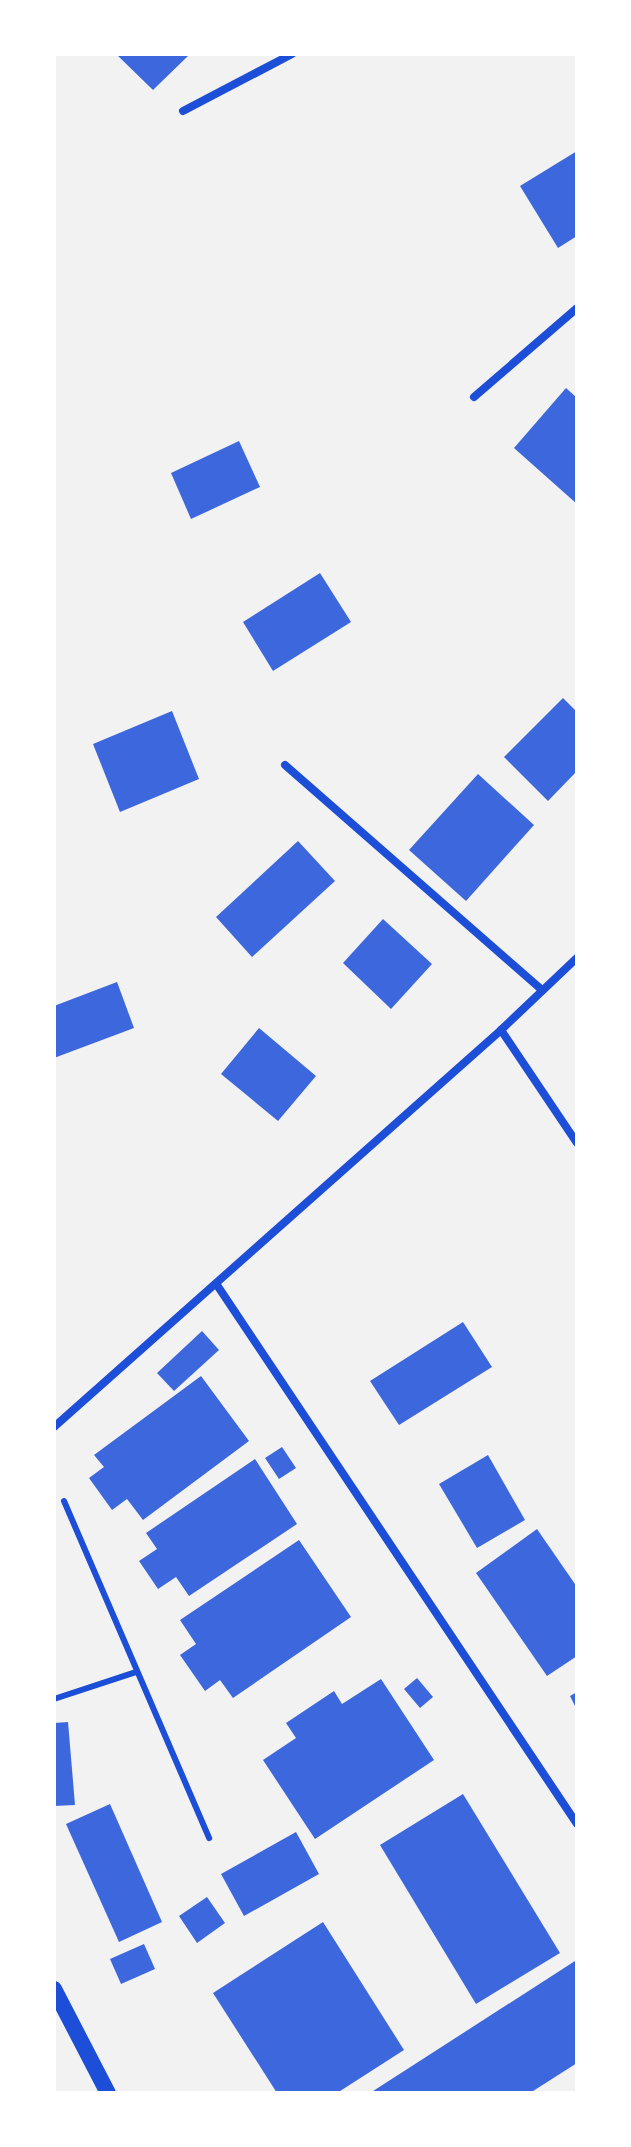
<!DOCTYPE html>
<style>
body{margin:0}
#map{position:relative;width:631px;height:2147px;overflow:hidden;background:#f2f2f2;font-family:"Roboto Condensed",sans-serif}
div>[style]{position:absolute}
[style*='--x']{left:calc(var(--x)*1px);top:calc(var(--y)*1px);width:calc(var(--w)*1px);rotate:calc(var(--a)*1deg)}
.building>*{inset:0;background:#3d67dc}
.service>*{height:6px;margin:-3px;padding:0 3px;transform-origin:3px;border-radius:3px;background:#1d4ed8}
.minor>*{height:8px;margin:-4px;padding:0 4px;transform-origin:4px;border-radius:4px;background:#1d4ed8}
.secondary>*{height:16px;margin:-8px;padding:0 8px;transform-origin:8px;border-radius:8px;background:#1d4ed8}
span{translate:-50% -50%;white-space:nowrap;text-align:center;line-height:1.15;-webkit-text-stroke:8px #fff;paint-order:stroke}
.frame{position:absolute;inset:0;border:56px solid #fff;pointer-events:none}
</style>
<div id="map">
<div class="building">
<i style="clip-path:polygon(116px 54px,190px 54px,153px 90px)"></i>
<i style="clip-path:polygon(577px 151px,577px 236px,558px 248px,520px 186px)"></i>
<i style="clip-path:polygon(566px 388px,577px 398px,577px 504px,514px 448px)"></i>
<i style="clip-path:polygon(239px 441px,260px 487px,191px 519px,171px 473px)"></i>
<i style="clip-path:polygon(320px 573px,351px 622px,273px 671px,243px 622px)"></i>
<i style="clip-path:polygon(563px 698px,577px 712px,577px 771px,548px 801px,504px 757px)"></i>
<i style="clip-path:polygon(172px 711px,199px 779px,120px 812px,93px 744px)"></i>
<i style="clip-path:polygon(478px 774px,534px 825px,466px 901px,409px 850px)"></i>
<i style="clip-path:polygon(298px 841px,335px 881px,252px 957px,216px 917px)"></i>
<i style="clip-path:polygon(383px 919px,432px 964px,391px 1009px,343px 963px)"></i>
<i style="clip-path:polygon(117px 982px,134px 1028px,54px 1058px,54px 1006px)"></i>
<i style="clip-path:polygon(259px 1028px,316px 1076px,278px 1121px,221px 1074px)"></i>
<i style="clip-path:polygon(463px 1322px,492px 1367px,399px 1425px,370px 1381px)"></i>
<i style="clip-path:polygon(202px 1331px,219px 1350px,174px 1391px,157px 1373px)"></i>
<i style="clip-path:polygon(201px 1376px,249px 1441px,143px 1520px,127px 1499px,112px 1510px,89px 1478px,104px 1467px,94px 1455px)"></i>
<i style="clip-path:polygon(282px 1447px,296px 1468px,279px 1479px,265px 1458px)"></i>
<i style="clip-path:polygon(488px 1455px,525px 1520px,477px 1548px,439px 1484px)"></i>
<i style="clip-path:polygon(255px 1459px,297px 1524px,189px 1596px,176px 1577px,158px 1589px,139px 1561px,157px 1549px,146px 1533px)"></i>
<i style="clip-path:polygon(537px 1529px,577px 1587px,577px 1656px,547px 1676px,476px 1573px)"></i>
<i style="clip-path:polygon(299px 1540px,351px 1617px,233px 1698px,220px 1680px,205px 1691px,180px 1655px,196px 1644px,180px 1620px)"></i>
<i style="clip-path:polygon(417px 1678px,433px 1697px,420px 1708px,404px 1689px)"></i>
<i style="clip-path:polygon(381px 1679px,434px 1760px,315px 1839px,263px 1760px,296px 1738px,286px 1723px,334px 1691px,342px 1704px)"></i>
<i style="clip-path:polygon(577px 1692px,577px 1710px,570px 1696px)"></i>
<i style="clip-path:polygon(68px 1722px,75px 1805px,54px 1806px,54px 1723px)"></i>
<i style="clip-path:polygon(463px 1794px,560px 1953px,476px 2004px,380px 1845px)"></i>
<i style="clip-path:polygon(110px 1804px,162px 1922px,119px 1942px,66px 1824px)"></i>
<i style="clip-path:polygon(296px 1832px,319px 1874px,244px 1916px,221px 1874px)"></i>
<i style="clip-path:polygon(207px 1897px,225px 1923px,197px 1943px,179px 1916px)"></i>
<i style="clip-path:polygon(323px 1922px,404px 2050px,337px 2093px,277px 2093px,213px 1993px)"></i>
<i style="clip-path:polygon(144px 1944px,155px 1969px,121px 1984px,110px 1959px)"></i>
<i style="clip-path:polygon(575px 1961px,577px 2063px,530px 2093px,370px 2093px)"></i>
</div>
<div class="service">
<i style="--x:64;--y:1501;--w:367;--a:66.7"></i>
<i style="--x:54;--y:1699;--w:86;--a:-18.2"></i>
</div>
<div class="minor">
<i style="--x:183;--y:111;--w:123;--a:-27.6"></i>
<i style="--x:474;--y:397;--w:136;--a:-40.8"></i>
<i style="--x:285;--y:765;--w:342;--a:41.2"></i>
<i style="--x:501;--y:1030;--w:136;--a:56.1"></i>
<i style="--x:217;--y:1285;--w:648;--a:56.26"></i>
<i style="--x:54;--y:1427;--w:598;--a:-41.61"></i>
<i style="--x:501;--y:1030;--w:105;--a:-43.5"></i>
</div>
<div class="secondary">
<i style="--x:54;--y:1989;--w:117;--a:62.6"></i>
</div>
<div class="frame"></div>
</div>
